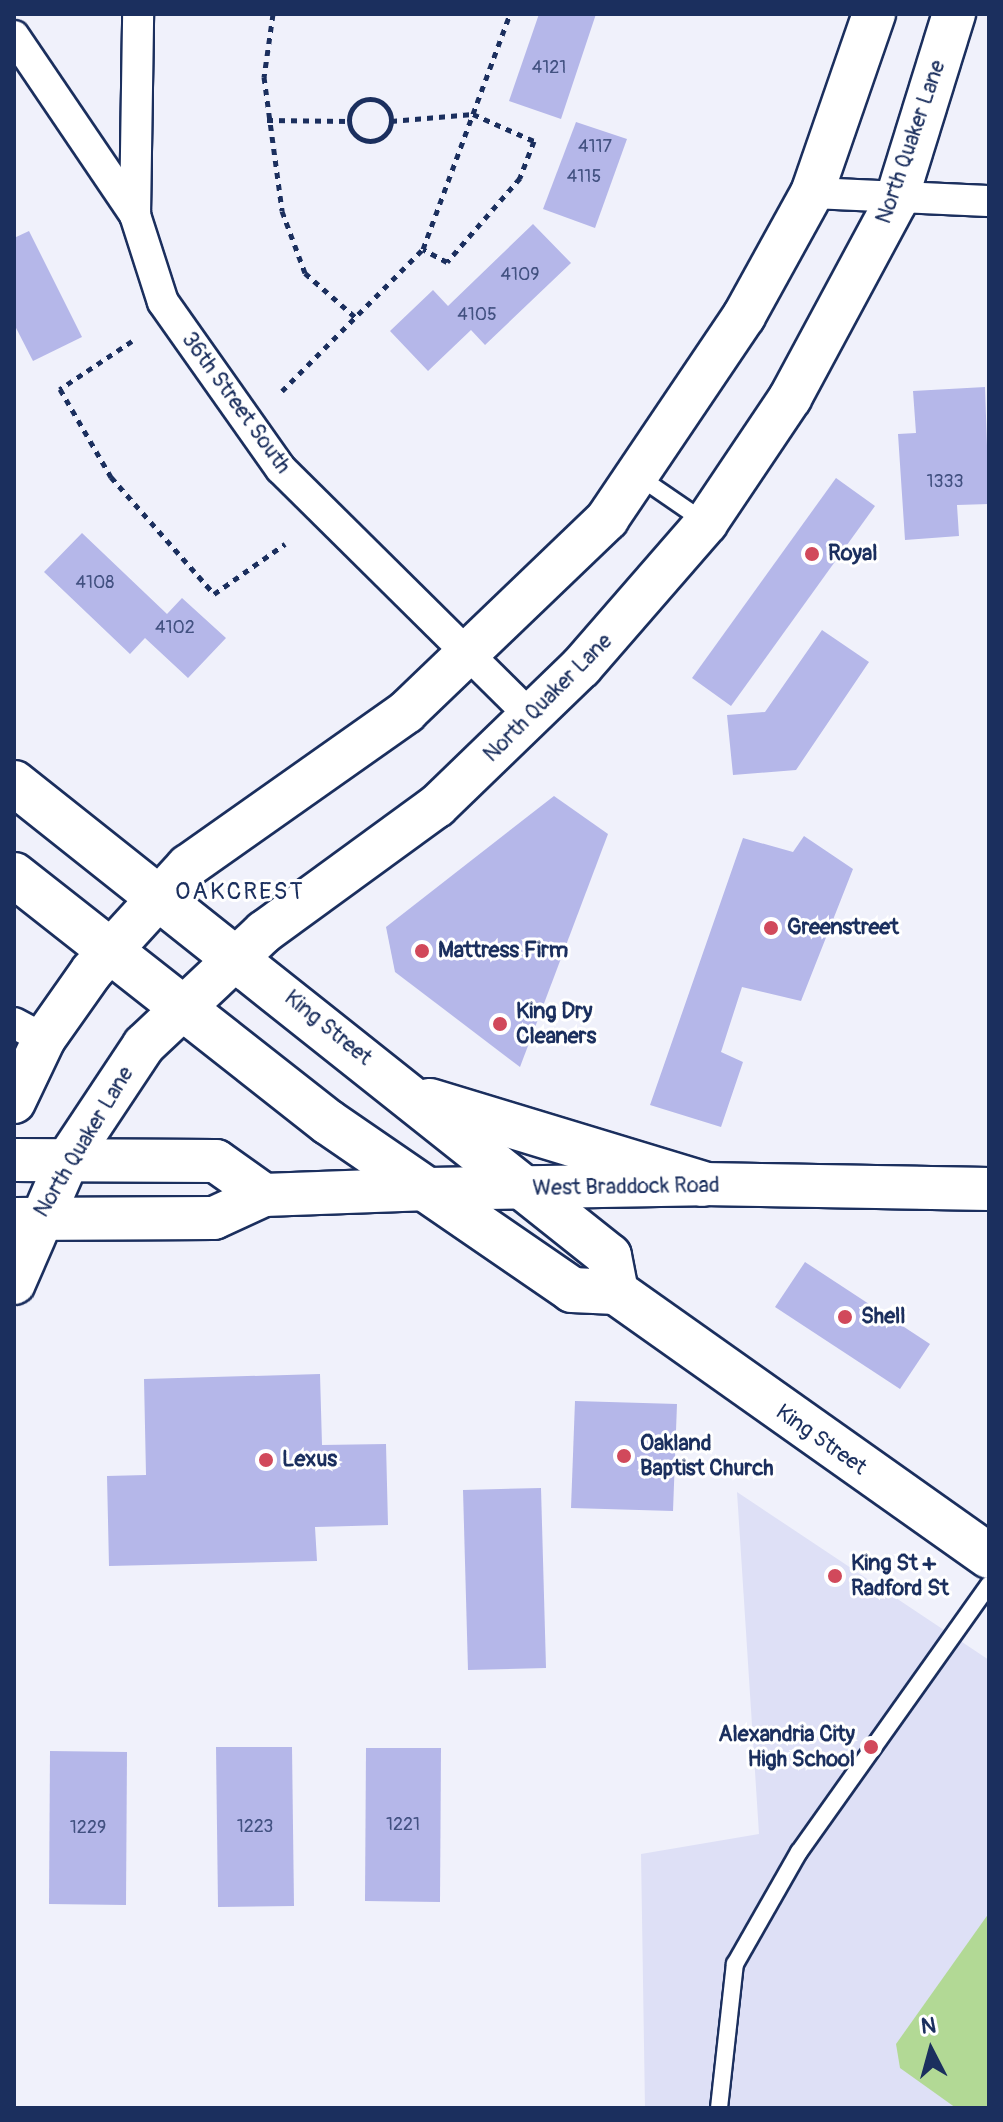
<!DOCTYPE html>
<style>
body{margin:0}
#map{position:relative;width:1003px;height:2122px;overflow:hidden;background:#f0f1fb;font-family:Pangolin,sans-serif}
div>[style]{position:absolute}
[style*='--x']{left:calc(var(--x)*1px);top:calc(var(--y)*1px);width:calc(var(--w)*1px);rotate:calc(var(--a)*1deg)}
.built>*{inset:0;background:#dee0f6}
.green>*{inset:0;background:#b2d995}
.building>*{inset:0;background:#b5b7e9}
.path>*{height:5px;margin-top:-2.5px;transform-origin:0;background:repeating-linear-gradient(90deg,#1b2f5e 0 6px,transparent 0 12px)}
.path>.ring{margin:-2.5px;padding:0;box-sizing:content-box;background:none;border:5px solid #1b2f5e;border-radius:50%}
.roads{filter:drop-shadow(2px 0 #1b2f5e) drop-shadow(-2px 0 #1b2f5e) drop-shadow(0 2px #1b2f5e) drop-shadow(0 -2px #1b2f5e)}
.lane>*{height:16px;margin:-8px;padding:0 8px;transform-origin:8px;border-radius:8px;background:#fff}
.street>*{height:30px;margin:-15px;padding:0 15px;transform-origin:15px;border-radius:15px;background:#fff}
.secondary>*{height:42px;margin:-21px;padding:0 21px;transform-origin:21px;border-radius:21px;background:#fff}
.primary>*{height:44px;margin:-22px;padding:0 22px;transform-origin:22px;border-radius:22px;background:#fff}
.dots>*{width:22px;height:22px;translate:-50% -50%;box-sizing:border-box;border:4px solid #fff;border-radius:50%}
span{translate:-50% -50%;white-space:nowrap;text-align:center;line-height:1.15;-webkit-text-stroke:6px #fff;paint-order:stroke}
.number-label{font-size:18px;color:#425181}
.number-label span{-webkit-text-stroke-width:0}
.street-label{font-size:22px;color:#1b2f5e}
.poi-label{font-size:22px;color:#1b2f5e;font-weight:700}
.left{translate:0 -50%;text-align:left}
.right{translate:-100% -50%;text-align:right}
.neighbourhood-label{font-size:24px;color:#1b2f5e;letter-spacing:2px}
.frame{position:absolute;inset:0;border:16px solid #1b2f5e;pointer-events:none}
.north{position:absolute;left:891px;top:2010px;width:80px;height:80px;-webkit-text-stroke:6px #fff;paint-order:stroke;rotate:354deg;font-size:22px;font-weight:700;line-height:32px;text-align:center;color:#1b2f5e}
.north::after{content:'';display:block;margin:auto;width:28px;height:36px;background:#1b2f5e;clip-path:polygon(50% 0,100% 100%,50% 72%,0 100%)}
</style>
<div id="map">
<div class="built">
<i style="clip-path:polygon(737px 1492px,989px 1660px,989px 2108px,645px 2108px,641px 1854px,759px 1834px)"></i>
</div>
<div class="green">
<i style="clip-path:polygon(989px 1913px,989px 2108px,956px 2108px,900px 2068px,896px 2044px)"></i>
</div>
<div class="building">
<i style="clip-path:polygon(539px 14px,596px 14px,561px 119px,509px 101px)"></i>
<i style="clip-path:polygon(576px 122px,627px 139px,595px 228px,543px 209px)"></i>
<i style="clip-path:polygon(533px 224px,571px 263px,485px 345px,471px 330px,428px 371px,390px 331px,433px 290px,448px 306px)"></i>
<i style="clip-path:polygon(29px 231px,82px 337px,33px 361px,14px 324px,14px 238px)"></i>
<i style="clip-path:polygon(985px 387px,989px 504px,957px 505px,959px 536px,905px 540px,898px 434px,916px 433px,913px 391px)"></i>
<i style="clip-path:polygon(836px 478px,875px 506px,731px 706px,692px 678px)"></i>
<i style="clip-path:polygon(82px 533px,167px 614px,182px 598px,226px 638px,188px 678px,145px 638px,130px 654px,44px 572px)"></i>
<i style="clip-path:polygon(822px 630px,869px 662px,796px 770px,733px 775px,727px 715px,765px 712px)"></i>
<i style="clip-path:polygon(554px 796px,608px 834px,520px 1067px,395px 972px,386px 927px)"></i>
<i style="clip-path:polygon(804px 836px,853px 869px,801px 1001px,742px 987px,721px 1052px,743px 1062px,721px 1127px,650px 1105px,743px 838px,793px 852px)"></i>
<i style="clip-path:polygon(805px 1262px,930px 1344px,900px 1389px,775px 1307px)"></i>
<i style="clip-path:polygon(320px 1374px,322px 1445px,386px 1444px,388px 1525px,315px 1527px,317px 1561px,109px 1566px,107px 1476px,146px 1475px,144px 1379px)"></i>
<i style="clip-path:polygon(575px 1401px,677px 1404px,673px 1511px,571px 1508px)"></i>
<i style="clip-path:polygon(541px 1488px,546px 1668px,468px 1670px,463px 1490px)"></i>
<i style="clip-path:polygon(216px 1747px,292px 1747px,294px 1906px,218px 1907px)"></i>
<i style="clip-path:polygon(366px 1748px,441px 1748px,440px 1902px,365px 1901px)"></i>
<i style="clip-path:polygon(50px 1751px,127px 1752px,126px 1905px,49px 1904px)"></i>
</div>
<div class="path">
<i style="--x:273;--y:14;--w:64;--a:98.1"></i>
<i style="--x:264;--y:77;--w:135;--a:82.3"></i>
<i style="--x:282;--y:211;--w:66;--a:69.6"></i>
<i style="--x:305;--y:273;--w:67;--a:41.3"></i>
<i class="ring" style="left:349px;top:99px;width:37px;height:37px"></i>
<i style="--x:267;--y:120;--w:82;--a:0.7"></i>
<i style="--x:391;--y:121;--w:82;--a:-4.9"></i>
<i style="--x:473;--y:114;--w:67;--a:23.9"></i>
<i style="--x:534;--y:141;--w:40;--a:111"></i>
<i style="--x:520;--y:178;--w:111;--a:131"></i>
<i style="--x:447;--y:262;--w:27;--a:-152"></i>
<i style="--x:132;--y:341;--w:87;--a:146.3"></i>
<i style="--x:60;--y:389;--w:102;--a:59.9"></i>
<i style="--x:111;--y:477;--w:156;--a:48.6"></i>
<i style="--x:214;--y:594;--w:87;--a:-35.2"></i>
<i style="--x:282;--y:391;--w:200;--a:-45.2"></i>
<i style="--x:423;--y:249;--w:251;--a:-69.7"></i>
</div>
<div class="roads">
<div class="lane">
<i style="--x:638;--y:476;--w:81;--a:34.5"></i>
<i style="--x:719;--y:2108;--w:145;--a:-83.7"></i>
<i style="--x:735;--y:1964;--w:129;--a:-60.3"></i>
<i style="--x:799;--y:1852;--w:328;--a:-54.6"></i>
</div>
<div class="street">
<i style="--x:14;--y:36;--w:216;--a:55.9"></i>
<i style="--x:135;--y:215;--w:91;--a:72.2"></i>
<i style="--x:163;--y:302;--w:204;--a:54.8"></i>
<i style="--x:281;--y:469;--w:353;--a:44.7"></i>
<i style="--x:812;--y:193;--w:177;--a:2.6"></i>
<i style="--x:135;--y:215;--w:201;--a:-89.1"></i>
<i style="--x:14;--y:1023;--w:34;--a:28"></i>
</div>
<div class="secondary">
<i style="--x:14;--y:1102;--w:70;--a:-64.5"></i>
<i style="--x:44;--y:1039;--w:83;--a:-54.8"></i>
<i style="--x:92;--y:971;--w:142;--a:-47.6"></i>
<i style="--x:188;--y:866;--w:267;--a:-35.2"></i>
<i style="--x:406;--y:712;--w:279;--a:-43.8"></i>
<i style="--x:607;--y:519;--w:245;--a:-56"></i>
<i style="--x:744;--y:316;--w:141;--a:-61.1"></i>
<i style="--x:812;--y:193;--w:189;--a:-70.9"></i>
<i style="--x:14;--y:1160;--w:202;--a:0.3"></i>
<i style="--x:216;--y:1161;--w:59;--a:35.3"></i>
<i style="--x:14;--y:1219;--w:200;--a:-0.3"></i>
<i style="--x:214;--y:1218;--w:55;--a:-24.7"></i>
<i style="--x:264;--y:1195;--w:165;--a:-2.1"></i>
<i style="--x:429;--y:1189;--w:274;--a:-1"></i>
<i style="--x:703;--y:1184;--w:286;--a:1"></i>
<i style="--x:14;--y:1283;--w:133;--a:-66.5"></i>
<i style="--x:67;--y:1161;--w:139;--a:-56.4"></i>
<i style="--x:144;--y:1045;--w:165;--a:-43.3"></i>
<i style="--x:264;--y:932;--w:214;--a:-36.1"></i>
<i style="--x:437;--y:806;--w:200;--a:-44"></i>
<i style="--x:581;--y:667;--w:191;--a:-49"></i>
<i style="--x:706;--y:523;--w:151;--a:-56.1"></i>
<i style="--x:790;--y:398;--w:224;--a:-61.7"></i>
<i style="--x:896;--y:201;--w:196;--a:-72.8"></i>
</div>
<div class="primary">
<i style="--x:14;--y:783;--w:760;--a:38.48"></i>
<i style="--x:609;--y:1256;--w:37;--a:79"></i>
<i style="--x:14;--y:875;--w:400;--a:38.2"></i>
<i style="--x:328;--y:1122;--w:296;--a:34.5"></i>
<i style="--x:572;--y:1290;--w:44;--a:2.6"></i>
<i style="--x:616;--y:1292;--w:457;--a:35.3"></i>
<i style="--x:430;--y:1101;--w:285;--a:16.9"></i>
</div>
</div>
<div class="dots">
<i style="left:812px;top:554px;background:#d1495b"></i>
<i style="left:771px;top:928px;background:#d1495b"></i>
<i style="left:422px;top:951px;background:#d1495b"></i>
<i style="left:500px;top:1024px;background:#d1495b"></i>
<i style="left:845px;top:1317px;background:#d1495b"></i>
<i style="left:624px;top:1456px;background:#d1495b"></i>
<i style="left:266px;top:1460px;background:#d1495b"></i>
<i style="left:835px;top:1576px;background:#d1495b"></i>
<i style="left:871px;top:1747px;background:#d1495b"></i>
</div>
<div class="number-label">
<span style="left:549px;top:68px">4121</span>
<span style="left:595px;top:147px">4117</span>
<span style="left:584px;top:177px">4115</span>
<span style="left:520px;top:275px">4109</span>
<span style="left:477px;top:315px">4105</span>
<span style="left:945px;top:482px">1333</span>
<span style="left:95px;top:583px">4108</span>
<span style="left:175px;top:628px">4102</span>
<span style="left:403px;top:1825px">1221</span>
<span style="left:255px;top:1827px">1223</span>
<span style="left:88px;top:1828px">1229</span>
</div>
<div class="street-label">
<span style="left:911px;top:142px;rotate:-71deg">North Quaker Lane</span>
<span style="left:236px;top:403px;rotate:54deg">36th Street South</span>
<span style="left:548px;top:698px;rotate:-45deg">North Quaker Lane</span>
<span style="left:328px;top:1028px;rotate:39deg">King Street</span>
<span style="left:84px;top:1142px;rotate:-59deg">North Quaker Lane</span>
<span style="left:626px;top:1187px;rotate:-1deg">West Braddock Road</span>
<span style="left:821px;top:1440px;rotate:35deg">King Street</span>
</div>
<div class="poi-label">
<span class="left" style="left:828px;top:554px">Royal</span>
<span class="left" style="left:787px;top:928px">Greenstreet</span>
<span class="left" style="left:438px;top:951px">Mattress Firm</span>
<span class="left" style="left:516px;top:1024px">King Dry<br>Cleaners</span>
<span class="left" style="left:861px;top:1317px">Shell</span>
<span class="left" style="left:640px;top:1456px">Oakland<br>Baptist Church</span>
<span class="left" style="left:282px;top:1460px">Lexus</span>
<span class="left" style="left:851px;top:1576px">King St +<br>Radford St</span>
<span class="right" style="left:855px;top:1747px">Alexandria City<br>High School</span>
</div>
<div class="neighbourhood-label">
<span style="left:240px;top:892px">OAKCREST</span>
</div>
<div class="frame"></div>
<div class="north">N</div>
</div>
